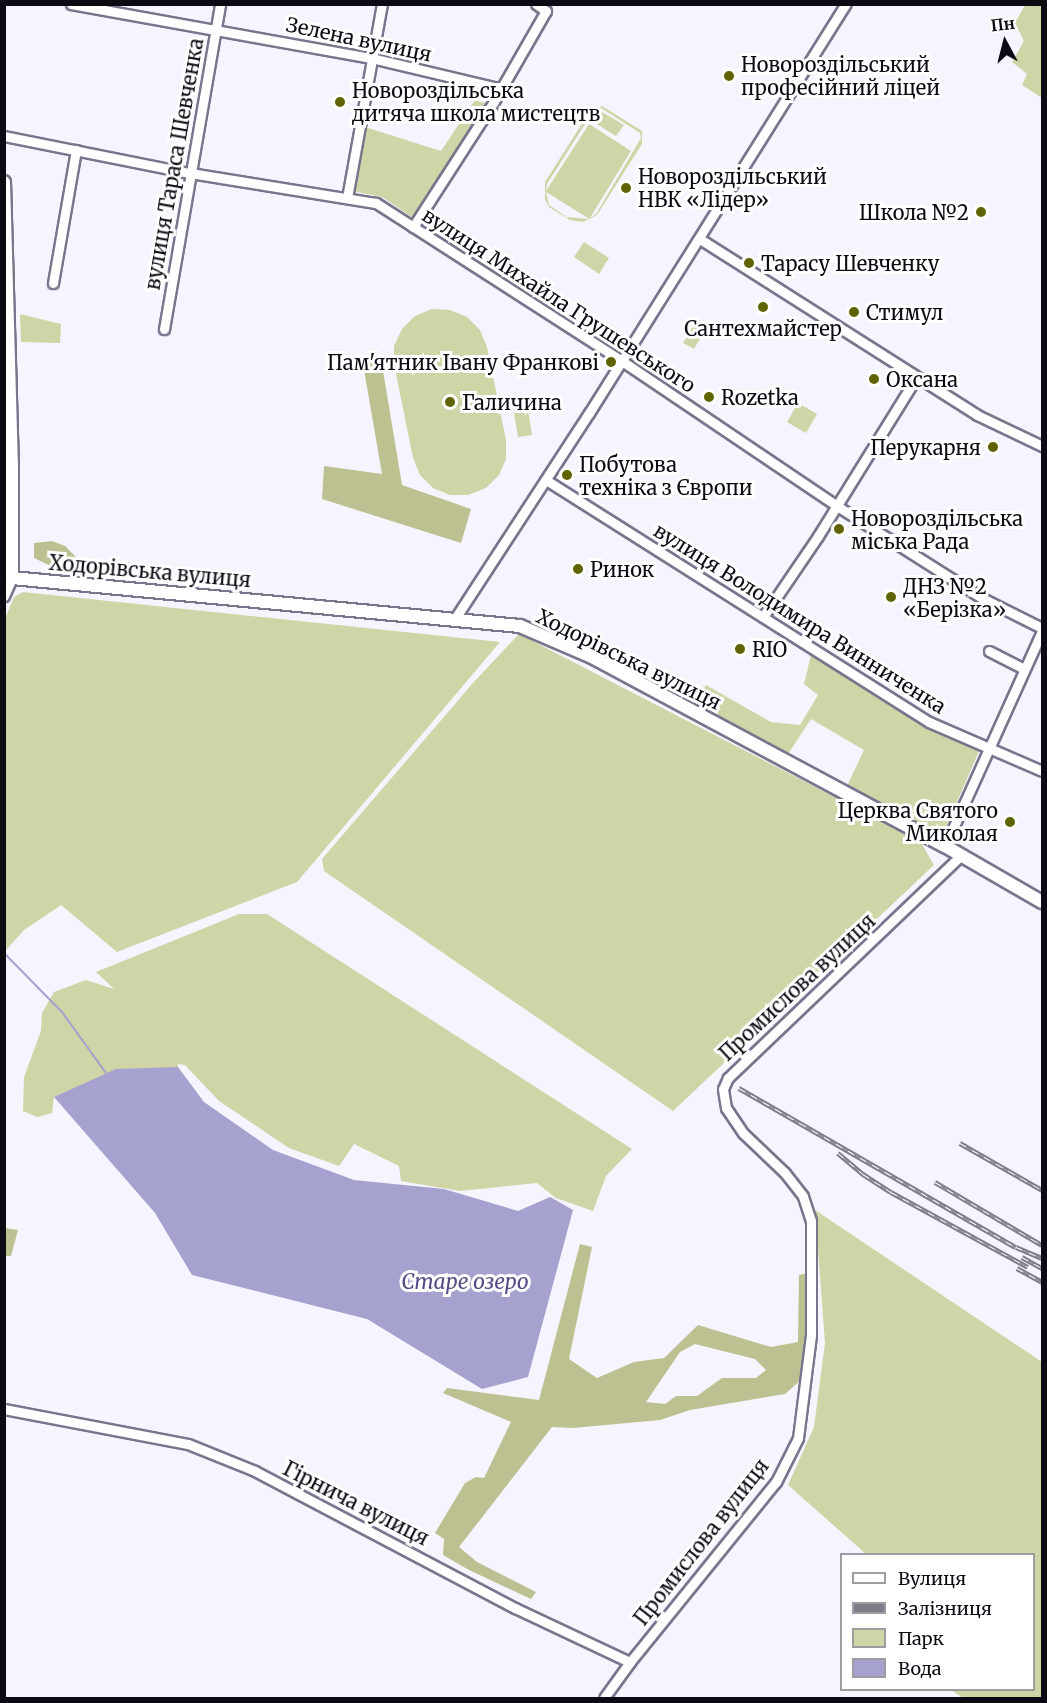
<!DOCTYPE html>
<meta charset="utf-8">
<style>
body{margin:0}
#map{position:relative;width:1047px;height:1703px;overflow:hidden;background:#f5f4ff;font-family:Merriweather,serif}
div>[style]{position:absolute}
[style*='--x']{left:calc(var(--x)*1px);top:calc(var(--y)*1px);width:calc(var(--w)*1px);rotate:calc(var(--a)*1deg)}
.green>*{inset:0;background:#d0d5a7}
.forest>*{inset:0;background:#bdc191}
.water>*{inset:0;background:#a5a2cf}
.stream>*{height:2px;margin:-1px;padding:0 1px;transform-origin:1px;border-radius:1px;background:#a5a2cf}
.roads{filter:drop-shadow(2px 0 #77768d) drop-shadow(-2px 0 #77768d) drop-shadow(0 2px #77768d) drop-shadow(0 -2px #77768d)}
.minor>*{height:9px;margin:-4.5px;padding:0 4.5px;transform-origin:4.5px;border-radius:4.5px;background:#fff}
.major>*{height:12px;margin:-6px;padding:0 6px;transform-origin:6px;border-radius:6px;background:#fff}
.rail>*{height:4.5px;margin-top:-2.25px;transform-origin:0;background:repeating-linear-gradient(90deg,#fff 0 7px,#7f7e88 0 14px);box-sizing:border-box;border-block:2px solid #7f7e88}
.dots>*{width:16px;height:16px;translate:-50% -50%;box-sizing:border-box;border:3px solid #fff;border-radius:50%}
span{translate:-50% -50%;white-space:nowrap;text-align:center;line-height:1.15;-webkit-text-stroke:6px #fff;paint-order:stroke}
.street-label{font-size:20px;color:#0b0b13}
.poi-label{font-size:20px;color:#0b0b13}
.left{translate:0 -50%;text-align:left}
.right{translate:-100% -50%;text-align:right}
.water-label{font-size:21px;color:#544c87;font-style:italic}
.frame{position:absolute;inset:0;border:6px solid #0b0b13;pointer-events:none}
.legend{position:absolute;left:840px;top:1553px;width:195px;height:138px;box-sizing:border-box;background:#fff;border:2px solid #9d9da1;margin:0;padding:8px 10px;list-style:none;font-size:18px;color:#0b0b13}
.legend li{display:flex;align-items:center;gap:12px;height:30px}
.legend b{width:30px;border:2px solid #9d9da1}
.north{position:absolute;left:975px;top:12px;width:60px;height:60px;-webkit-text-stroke:4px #fff;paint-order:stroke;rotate:353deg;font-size:16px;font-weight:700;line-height:24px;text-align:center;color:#0b0b13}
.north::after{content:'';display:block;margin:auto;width:21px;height:27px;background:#0b0b13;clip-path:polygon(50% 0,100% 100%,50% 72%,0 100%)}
</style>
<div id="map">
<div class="green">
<i style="clip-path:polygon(1025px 5px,1042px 5px,1042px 98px,1022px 85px,1027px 74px,1012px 62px,1024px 41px,1015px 23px)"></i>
<i style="clip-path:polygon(475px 100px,488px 104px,415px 219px,382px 197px,352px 191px,365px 127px,441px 151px)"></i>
<i style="clip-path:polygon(evenodd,602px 106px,642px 131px,642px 144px,597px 215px,583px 222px,570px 220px,549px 207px,545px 199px,545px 182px,590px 111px,602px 106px,601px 108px,640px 133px,641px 138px,596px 214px,590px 218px,631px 151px,589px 124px,546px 191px,547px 184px,592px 113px,601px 108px,602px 106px,546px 192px,588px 218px,589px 219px,566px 217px,558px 211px,549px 205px,546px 192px)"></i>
<i style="clip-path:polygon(602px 112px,624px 125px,616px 136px,595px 123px)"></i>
<i style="clip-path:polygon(584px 242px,609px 258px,599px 274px,574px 257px)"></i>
<i style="clip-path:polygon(432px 309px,450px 310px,467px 317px,480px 330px,487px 347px,506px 440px,506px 459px,499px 475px,486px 488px,468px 495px,450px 495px,433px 488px,420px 475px,413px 458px,394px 364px,394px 346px,402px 329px,415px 316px)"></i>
<i style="clip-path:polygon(20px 314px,61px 324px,60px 343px,21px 342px)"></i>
<i style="clip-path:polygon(697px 319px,708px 325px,694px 349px,683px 343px)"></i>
<i style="clip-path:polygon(798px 403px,817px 414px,806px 433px,787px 422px)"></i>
<i style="clip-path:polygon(528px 410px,532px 435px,518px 437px,514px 413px)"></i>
<i style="clip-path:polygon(23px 592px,500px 642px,297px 882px,117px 952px,61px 905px,24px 930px,5px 951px,5px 619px,14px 597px)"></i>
<i style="clip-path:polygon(519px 634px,920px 841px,934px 865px,673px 1111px,324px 871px,322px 859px,473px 683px)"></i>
<i style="clip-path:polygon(811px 655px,926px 726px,980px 749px,942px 836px,847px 786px,864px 750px,811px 719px,788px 754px,695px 705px,706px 685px,771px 722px,800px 725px,818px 695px,804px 684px)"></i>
<i style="clip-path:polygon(239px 914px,267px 914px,632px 1149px,606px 1176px,593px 1211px,556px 1198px,537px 1183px,460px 1191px,401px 1181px,399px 1166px,354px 1144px,339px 1166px,289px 1148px,219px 1101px,185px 1065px,178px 1064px,178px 1067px,54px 1097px,52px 1113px,37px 1117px,23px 1111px,24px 1077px,41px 1031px,42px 1013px,54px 992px,86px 980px,114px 989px,96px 972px)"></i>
<i style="clip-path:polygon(815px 1210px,1042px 1362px,1042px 1698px,963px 1698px,951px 1690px,1034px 1690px,1034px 1554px,866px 1554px,788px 1485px,814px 1427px,825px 1343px)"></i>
</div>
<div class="forest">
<i style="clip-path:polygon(381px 359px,402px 485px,471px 509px,461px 543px,322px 499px,324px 466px,382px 474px,363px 364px)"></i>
<i style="clip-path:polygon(52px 541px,65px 546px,77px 558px,77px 571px,53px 567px,34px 558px,34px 543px)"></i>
<i style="clip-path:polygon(5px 1228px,18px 1230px,11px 1256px,5px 1256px)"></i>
<i style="clip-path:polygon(evenodd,580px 1244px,592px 1247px,569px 1359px,597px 1378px,634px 1362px,664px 1358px,698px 1325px,771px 1347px,798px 1342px,799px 1275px,808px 1273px,807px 1339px,802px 1379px,785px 1394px,690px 1410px,660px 1420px,573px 1428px,552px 1427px,459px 1547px,477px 1562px,536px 1592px,531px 1599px,469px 1570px,443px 1555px,444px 1539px,435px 1533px,465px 1483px,476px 1477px,484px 1478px,511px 1422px,443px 1393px,447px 1388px,539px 1400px,580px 1244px,695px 1344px,755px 1359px,766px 1370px,756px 1378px,722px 1378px,697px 1396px,676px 1396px,665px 1404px,646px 1402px,680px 1352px,695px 1344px)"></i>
</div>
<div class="water">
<i style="clip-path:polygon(178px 1067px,204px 1102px,273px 1150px,354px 1180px,444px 1189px,518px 1211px,550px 1197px,573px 1210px,528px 1377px,482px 1389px,367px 1319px,192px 1275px,155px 1213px,54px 1097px,116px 1069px)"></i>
</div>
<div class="stream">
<i style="--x:4;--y:953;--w:83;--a:45.5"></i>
<i style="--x:62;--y:1012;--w:75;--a:54.2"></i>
</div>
<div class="roads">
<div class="minor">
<i style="--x:71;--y:4;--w:305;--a:10.2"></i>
<i style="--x:371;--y:58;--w:135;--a:13.3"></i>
<i style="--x:4;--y:136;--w:190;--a:11.3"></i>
<i style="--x:190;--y:173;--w:188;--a:9.2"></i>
<i style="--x:376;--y:203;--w:292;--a:32.7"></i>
<i style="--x:622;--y:361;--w:259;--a:34"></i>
<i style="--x:837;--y:506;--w:172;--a:32.4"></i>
<i style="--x:982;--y:598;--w:67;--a:26.6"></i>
<i style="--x:347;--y:198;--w:197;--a:-79.8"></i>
<i style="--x:413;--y:227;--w:148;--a:-57.2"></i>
<i style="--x:493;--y:103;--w:106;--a:-60.1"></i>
<i style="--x:546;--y:11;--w:12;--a:-145"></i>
<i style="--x:700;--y:239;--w:328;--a:32.4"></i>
<i style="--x:977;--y:415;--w:72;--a:25.5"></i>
<i style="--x:53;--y:283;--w:135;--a:-80.2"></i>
<i style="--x:164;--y:329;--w:330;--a:-80.2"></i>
<i style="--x:546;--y:480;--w:453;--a:32.3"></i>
<i style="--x:929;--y:722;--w:123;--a:23.4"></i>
<i style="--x:4;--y:576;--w:8;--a:14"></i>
<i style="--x:12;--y:578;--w:20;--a:114"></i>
<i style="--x:763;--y:617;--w:98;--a:-55.8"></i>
<i style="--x:818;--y:536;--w:186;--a:-58.2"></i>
<i style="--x:454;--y:620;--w:247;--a:-56.9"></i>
<i style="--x:589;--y:413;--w:483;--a:-57.9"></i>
<i style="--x:989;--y:651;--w:39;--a:27"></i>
<i style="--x:945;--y:846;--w:236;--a:-65.7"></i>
<i style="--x:4;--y:1409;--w:187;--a:10.8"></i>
<i style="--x:188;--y:1444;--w:72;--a:21.9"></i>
<i style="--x:255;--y:1471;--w:294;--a:27.8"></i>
<i style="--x:515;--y:1608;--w:127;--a:25.2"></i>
<i style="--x:630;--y:1662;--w:44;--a:125.8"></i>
<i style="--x:630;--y:1662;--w:232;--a:-51"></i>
<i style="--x:776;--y:1482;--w:49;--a:-63.4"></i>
<i style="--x:798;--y:1438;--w:104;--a:-82.8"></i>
<i style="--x:811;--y:1335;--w:114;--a:-90"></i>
<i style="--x:811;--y:1221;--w:26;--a:-108"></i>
<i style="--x:803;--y:1196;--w:29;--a:-128"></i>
<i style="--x:785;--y:1173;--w:58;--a:-136.4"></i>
<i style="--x:743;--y:1133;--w:30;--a:-124"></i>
<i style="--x:726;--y:1108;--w:19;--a:-99"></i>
<i style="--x:723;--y:1089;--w:12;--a:-66"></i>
<i style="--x:728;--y:1078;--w:323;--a:-43.7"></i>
</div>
<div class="major">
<i style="--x:4;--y:182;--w:280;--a:88.4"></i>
<i style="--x:12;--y:462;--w:116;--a:90"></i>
<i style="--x:12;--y:578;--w:510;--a:5.4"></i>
<i style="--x:520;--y:626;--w:78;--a:23.3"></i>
<i style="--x:592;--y:657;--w:400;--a:28.2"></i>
<i style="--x:945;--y:846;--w:112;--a:30"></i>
</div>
</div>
<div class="rail">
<i style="--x:739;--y:1088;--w:319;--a:29.9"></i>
<i style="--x:1016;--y:1247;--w:28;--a:23"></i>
<i style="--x:960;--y:1143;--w:95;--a:29.8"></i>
<i style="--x:838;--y:1153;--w:33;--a:40"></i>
<i style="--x:863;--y:1174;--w:33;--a:33"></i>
<i style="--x:891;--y:1192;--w:156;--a:28.7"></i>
<i style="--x:935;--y:1182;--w:124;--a:30.5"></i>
<i style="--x:1022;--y:1257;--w:23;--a:29"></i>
<i style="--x:1017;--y:1268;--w:29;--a:29"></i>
</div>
<div class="dots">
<i style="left:729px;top:76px;background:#5f6300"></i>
<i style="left:340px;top:102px;background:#5f6300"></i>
<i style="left:626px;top:188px;background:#5f6300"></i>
<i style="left:981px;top:212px;background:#5f6300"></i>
<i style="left:749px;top:263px;background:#5f6300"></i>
<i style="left:763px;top:307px;background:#5f6300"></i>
<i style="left:854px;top:312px;background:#5f6300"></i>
<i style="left:611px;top:362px;background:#5f6300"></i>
<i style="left:874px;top:379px;background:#5f6300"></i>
<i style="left:709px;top:397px;background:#5f6300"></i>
<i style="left:450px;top:402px;background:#5f6300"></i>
<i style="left:993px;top:447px;background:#5f6300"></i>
<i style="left:567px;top:475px;background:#5f6300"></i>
<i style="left:839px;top:529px;background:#5f6300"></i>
<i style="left:578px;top:569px;background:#5f6300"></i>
<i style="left:891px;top:597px;background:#5f6300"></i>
<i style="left:740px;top:649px;background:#5f6300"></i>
<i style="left:1010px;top:822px;background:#5f6300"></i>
</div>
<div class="street-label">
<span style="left:359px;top:39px;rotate:12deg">Зелена вулиця</span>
<span style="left:174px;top:164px;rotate:-80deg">вулиця Тараса Шевченка</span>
<span style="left:559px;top:300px;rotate:33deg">вулиця Михайла Грушевського</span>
<span style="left:150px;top:571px;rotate:5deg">Ходорівська вулиця</span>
<span style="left:800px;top:618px;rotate:32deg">вулиця Володимира Винниченка</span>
<span style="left:629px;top:659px;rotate:26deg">Ходорівська вулиця</span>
<span style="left:797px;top:987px;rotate:-43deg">Промислова вулиця</span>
<span style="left:356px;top:1503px;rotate:27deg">Гірнича вулиця</span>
<span style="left:701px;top:1542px;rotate:-52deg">Промислова вулиця</span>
</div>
<div class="poi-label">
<span class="left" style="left:741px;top:76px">Новороздільський<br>професійний ліцей</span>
<span class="left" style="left:352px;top:102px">Новороздільська<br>дитяча школа мистецтв</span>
<span class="left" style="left:638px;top:188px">Новороздільський<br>НВК «Лідер»</span>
<span class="right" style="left:969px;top:212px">Школа №2</span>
<span class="left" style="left:761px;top:263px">Тарасу Шевченку</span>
<span class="left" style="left:866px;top:312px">Стимул</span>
<span style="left:763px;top:328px">Сантехмайстер</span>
<span class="right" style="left:599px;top:362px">Пам'ятник Івану Франкові</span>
<span class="left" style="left:886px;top:379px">Оксана</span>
<span class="left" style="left:721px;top:397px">Rozetka</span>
<span class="left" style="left:462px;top:402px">Галичина</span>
<span class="right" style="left:981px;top:447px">Перукарня</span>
<span class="left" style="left:579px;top:476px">Побутова<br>техніка з Європи</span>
<span class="left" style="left:851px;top:530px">Новороздільська<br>міська Рада</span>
<span class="left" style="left:590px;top:569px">Ринок</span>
<span class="left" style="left:903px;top:598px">ДНЗ №2<br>«Берізка»</span>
<span class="left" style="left:752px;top:649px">RIO</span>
<span class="right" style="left:998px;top:822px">Церква Святого<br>Миколая</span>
</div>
<div class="water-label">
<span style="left:465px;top:1282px">Старе озеро</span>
</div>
<div class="frame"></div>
<ul class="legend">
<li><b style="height:8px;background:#fff"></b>Вулиця</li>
<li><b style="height:8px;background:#7f7e88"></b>Залізниця</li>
<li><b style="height:16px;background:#d0d5a7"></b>Парк</li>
<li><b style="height:16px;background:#a5a2cf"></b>Вода</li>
</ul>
<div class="north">Пн</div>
</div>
